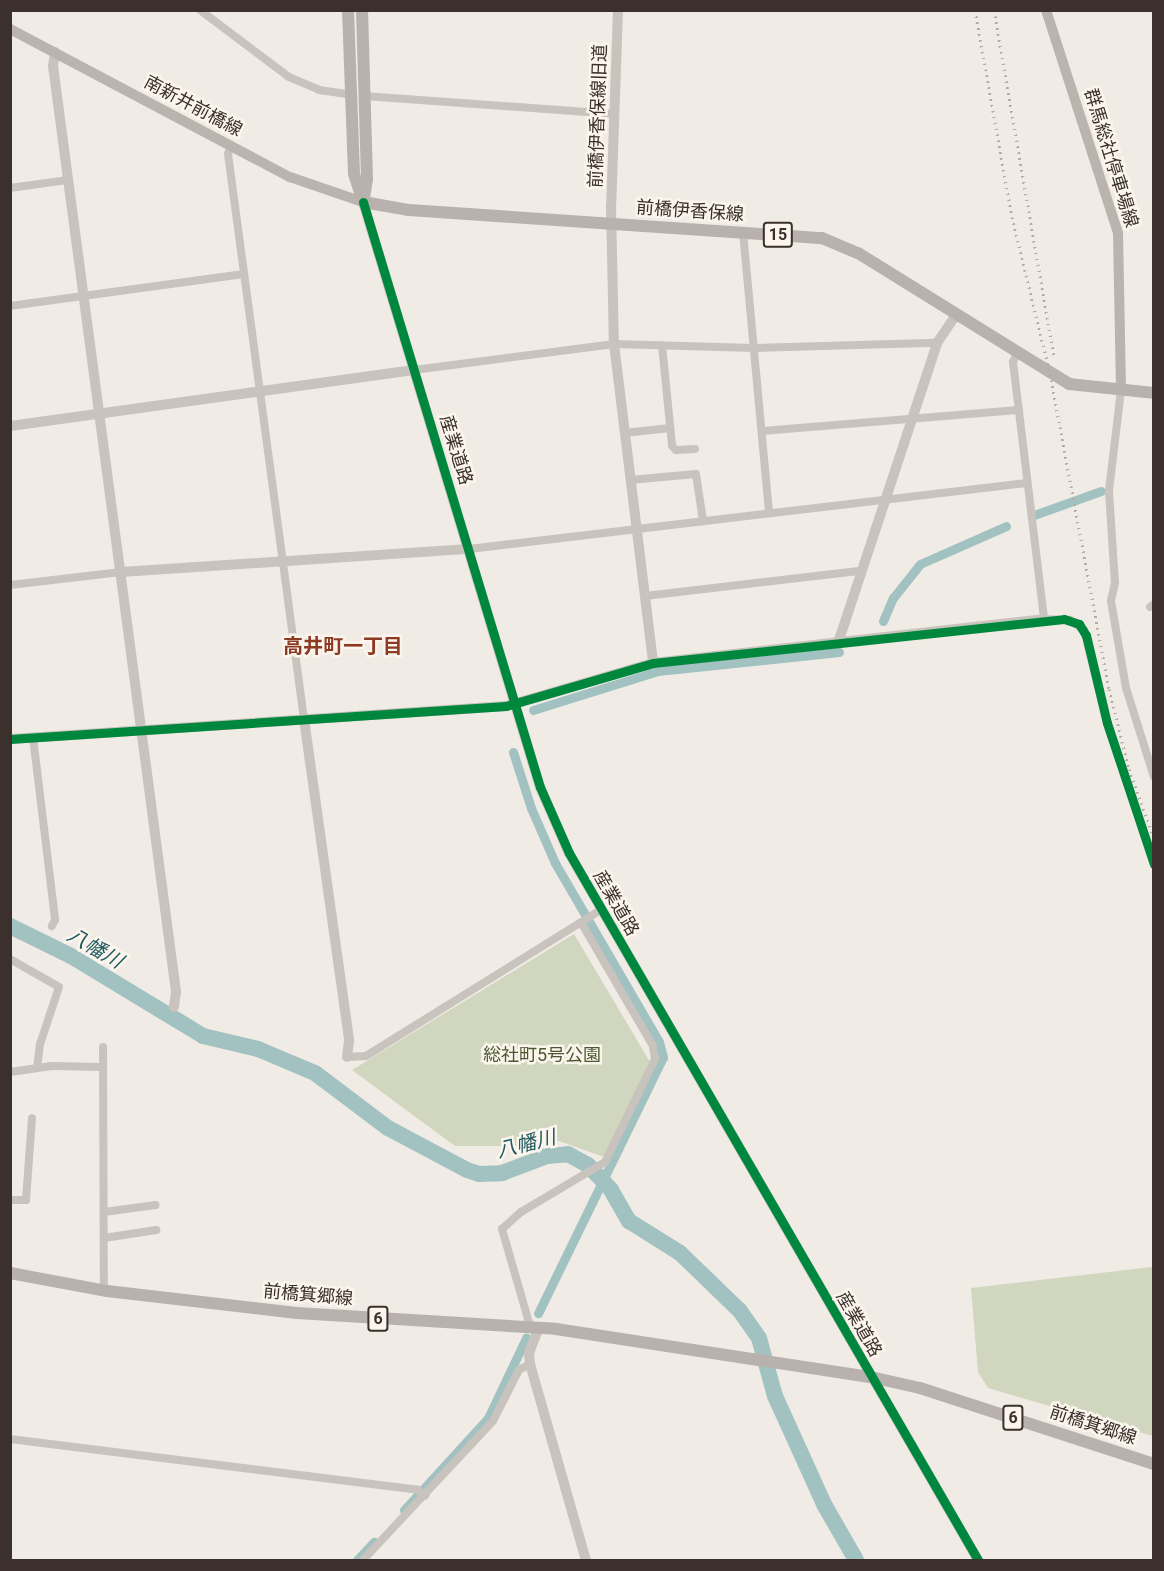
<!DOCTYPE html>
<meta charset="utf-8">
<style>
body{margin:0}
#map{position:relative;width:1164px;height:1571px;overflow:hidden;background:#f0ebe5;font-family:Roboto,"Noto Sans JP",sans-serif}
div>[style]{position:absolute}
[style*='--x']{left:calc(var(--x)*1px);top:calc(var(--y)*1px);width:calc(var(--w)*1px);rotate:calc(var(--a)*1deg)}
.green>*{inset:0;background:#d1d6bf}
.canal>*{height:9px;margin:-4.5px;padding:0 4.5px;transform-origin:4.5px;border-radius:4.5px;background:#a1c2c1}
.river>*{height:16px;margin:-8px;padding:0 8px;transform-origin:8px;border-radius:8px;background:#a1c2c1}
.minor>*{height:8px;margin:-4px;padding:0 4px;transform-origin:4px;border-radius:4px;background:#c9c3be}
.tertiary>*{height:10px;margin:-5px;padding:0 5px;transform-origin:5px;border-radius:5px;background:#c9c3be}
.secondary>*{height:10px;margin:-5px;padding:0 5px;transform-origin:5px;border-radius:5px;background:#bab3ae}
.primary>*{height:12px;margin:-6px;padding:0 6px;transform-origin:6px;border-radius:6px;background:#b8b1ad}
.rail>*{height:3px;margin-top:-1.5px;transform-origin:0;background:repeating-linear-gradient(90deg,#b1aca8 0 1.5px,transparent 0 6px)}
.cycleway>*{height:9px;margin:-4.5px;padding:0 4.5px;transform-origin:4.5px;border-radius:4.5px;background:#00873e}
span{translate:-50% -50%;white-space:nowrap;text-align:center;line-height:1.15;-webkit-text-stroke:5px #fbf5ee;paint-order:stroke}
.shield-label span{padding:2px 4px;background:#fbf5ee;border:2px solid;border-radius:4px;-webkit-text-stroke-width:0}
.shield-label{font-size:16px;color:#3b302b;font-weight:700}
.street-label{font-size:18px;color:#3b302b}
.park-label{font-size:18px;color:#4a5a2e}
.neighbourhood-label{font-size:20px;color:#8c3b22;font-weight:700}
.water-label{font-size:20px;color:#1f5a5e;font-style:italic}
.frame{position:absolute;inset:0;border:12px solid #3b302b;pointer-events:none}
</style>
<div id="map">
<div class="green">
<i style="clip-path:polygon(574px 934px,650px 1062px,604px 1157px,559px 1141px,516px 1146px,455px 1146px,352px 1070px)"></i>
<i style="clip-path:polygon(1152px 1267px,1153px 1436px,988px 1388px,978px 1372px,971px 1288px)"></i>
</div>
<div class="canal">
<i style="--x:1034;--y:515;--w:71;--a:-19.7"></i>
<i style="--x:883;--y:621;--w:25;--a:-67"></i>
<i style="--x:893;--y:598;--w:43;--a:-51.5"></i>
<i style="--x:920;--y:564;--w:94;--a:-23.8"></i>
<i style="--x:533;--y:710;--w:131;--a:-17.3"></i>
<i style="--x:658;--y:671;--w:182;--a:-6"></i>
<i style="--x:513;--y:752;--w:59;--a:72.2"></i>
<i style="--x:531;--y:808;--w:60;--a:66.4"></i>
<i style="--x:555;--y:863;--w:207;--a:59.8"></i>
<i style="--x:659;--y:1042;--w:16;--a:75"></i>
<i style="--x:663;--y:1057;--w:285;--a:116"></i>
<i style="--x:404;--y:1510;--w:125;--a:-47.6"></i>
<i style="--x:488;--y:1418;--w:89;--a:-64.6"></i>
<i style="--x:357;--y:1560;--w:25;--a:-47"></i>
</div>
<div class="river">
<i style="--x:10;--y:926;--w:68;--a:26.2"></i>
<i style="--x:71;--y:956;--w:154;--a:31.2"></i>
<i style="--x:203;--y:1036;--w:57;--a:13.3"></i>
<i style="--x:258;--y:1049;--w:62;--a:22.8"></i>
<i style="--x:315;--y:1073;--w:91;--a:37"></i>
<i style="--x:388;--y:1128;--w:89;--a:28"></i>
<i style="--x:467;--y:1170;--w:13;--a:18"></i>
<i style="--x:479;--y:1174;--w:23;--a:-2"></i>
<i style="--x:502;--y:1173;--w:48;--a:-20.7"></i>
<i style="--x:547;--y:1156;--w:21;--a:-5"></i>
<i style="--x:568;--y:1154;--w:23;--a:29"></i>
<i style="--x:588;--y:1165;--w:34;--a:47"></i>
<i style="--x:611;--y:1190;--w:36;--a:60"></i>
<i style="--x:629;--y:1221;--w:60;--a:32.1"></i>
<i style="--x:680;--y:1253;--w:83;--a:44"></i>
<i style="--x:740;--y:1311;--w:33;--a:55"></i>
<i style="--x:759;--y:1338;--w:60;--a:74.6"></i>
<i style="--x:775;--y:1396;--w:121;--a:65.6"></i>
<i style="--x:825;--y:1506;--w:62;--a:60.1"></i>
</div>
<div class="minor">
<i style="--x:200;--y:10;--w:111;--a:37"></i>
<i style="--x:289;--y:77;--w:33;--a:23"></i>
<i style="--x:319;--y:90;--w:30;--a:8"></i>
<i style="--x:364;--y:96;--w:251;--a:4.1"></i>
<i style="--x:231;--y:145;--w:9;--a:108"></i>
<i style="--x:228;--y:154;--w:570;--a:82.34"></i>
<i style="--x:10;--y:188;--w:59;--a:-7.9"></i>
<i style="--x:743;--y:232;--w:282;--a:84.7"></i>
<i style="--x:10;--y:306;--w:236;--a:-7.8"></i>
<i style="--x:662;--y:345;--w:101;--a:84.3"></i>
<i style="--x:672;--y:446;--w:6;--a:45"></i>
<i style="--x:676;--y:450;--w:19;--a:-3"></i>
<i style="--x:1017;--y:353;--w:10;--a:114"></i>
<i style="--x:1013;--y:362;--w:259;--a:83.1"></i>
<i style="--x:1044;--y:619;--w:26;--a:2"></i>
<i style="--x:1070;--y:620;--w:17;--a:36"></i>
<i style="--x:1084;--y:630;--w:96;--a:76.1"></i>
<i style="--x:1107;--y:723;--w:149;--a:71.6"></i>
<i style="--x:414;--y:370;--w:202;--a:-7.4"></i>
<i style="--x:614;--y:344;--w:139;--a:1.6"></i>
<i style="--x:753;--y:348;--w:184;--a:-1.6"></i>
<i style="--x:1121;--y:390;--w:102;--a:96.8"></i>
<i style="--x:1109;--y:491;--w:92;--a:86.3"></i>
<i style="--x:1115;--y:583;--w:18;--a:103"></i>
<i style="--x:1111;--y:601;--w:88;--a:80.2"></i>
<i style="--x:1126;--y:688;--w:93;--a:72.5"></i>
<i style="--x:762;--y:431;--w:258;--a:-4.7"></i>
<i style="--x:624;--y:433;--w:46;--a:-6.2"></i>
<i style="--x:630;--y:480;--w:66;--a:-5.2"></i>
<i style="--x:696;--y:474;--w:48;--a:81.5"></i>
<i style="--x:469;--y:549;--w:562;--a:-6.75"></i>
<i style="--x:10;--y:585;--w:112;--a:-6.7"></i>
<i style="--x:645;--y:596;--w:215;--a:-6.7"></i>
<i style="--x:1150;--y:607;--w:5;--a:-37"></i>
<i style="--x:33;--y:737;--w:184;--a:83.1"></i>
<i style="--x:55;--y:920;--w:7;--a:117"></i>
<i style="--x:10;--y:959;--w:56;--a:29.7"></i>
<i style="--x:59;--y:987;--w:60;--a:108.4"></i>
<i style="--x:40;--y:1044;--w:24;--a:97"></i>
<i style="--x:103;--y:1047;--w:244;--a:89.8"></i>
<i style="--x:347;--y:1057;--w:19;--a:-3"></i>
<i style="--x:366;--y:1056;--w:277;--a:-31.9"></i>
<i style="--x:10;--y:1072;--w:42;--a:-8.1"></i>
<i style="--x:52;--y:1066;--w:49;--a:1.2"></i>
<i style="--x:10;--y:1200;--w:16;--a:0"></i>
<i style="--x:26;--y:1200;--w:82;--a:-85.8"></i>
<i style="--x:104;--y:1212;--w:52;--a:-7.7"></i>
<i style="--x:104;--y:1238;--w:53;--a:-8.7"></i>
<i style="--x:530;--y:1326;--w:101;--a:-106.1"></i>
<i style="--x:502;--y:1229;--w:25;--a:-42"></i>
<i style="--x:521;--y:1212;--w:98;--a:-30.8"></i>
<i style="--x:605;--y:1162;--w:114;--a:-64.1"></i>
<i style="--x:655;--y:1059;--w:13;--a:-99"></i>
<i style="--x:653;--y:1046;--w:141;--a:-120.2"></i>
<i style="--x:10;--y:1439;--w:411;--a:7.1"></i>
<i style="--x:418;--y:1490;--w:9;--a:36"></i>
<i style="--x:363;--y:1560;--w:190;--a:-46.9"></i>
<i style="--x:493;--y:1421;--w:57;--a:-63"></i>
<i style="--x:519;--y:1370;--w:13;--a:-29"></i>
</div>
<div class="tertiary">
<i style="--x:618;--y:10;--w:196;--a:92"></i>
<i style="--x:611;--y:206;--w:138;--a:88.8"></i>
<i style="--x:614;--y:344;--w:321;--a:83"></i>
<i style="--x:55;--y:52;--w:14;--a:98"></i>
<i style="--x:53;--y:66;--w:934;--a:82.43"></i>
<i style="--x:176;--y:992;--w:15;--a:98"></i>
<i style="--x:363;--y:202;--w:611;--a:73.17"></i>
<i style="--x:540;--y:787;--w:72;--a:66.3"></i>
<i style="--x:569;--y:853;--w:817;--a:59.95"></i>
<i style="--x:10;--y:426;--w:408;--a:-7.9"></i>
<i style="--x:121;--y:572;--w:349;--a:-3.8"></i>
<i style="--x:838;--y:643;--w:316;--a:-71.7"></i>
<i style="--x:937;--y:343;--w:34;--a:-56"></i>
<i style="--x:304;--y:719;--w:325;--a:82"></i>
<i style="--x:349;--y:1041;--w:16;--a:97"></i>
<i style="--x:10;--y:739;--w:497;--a:-3.8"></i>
<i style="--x:506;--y:706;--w:153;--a:-16.3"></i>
<i style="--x:653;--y:663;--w:393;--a:-6.4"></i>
<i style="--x:539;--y:1327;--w:28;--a:111"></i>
<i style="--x:529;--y:1353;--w:11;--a:85"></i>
<i style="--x:530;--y:1364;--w:204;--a:74.1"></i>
</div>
<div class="secondary">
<i style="--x:1046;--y:10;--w:234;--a:72.1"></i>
<i style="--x:1118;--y:233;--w:157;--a:88.9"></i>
<i style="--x:10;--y:29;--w:317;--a:27.9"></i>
<i style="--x:290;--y:177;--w:77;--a:18.9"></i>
</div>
<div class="primary">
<i style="--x:348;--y:10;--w:164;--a:87.9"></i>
<i style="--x:354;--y:174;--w:29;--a:72"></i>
<i style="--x:362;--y:10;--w:169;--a:88.3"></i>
<i style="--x:367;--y:179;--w:19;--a:99"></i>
<i style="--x:363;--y:202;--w:47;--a:9.9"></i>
<i style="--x:409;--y:210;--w:414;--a:3.9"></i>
<i style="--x:822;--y:238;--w:39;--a:23"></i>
<i style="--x:858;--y:253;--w:248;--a:31.8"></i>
<i style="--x:1069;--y:384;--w:85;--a:6"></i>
<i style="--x:10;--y:1273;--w:99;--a:10.5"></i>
<i style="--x:107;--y:1291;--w:191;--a:6.6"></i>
<i style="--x:297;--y:1313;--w:259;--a:3.5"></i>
<i style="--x:556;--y:1329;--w:319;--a:8.7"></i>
<i style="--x:871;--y:1377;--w:50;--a:12.7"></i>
<i style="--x:920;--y:1388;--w:246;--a:18"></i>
</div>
<div class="rail">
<i style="--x:975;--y:10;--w:210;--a:79.9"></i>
<i style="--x:1012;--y:217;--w:162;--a:76.4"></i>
<i style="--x:1050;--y:374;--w:320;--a:79.4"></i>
<i style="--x:1109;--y:689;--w:82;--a:76"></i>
<i style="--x:1129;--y:769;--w:73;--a:70.1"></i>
<i style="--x:994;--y:10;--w:351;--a:80.2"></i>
</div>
<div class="cycleway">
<i style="--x:363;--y:202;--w:611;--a:73.17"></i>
<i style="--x:540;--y:787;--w:72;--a:66.3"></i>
<i style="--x:569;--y:853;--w:817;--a:59.95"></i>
<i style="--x:10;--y:739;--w:497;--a:-3.8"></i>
<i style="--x:506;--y:706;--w:153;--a:-16.3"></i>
<i style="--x:653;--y:663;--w:413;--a:-6.1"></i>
<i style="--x:1064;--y:619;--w:16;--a:18"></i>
<i style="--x:1079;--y:624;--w:13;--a:58"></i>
<i style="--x:1086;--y:635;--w:90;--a:76.6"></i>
<i style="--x:1107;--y:723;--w:149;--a:71.6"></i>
</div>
<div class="shield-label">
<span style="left:778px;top:235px">15</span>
<span style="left:378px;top:1319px">6</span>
<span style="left:1013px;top:1418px">6</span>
</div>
<div class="street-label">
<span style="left:193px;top:106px;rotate:28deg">南新井前橋線</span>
<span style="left:598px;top:116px;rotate:-88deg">前橋伊香保線旧道</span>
<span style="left:1111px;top:158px;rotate:73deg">群馬総社停車場線</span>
<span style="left:690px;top:211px;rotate:4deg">前橋伊香保線</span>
<span style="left:456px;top:450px;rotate:73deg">産業道路</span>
<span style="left:616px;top:903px;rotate:60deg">産業道路</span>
<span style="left:308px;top:1295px;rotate:5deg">前橋箕郷線</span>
<span style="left:859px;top:1324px;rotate:60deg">産業道路</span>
<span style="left:1093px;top:1425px;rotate:18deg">前橋箕郷線</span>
</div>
<div class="park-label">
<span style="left:542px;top:1055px">総社町5号公園</span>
</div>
<div class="neighbourhood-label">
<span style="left:343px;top:646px">高井町一丁目</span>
</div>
<div class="water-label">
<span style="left:95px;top:948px;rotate:30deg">八幡川</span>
<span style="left:526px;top:1144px;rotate:-14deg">八幡川</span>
</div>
<div class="frame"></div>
</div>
